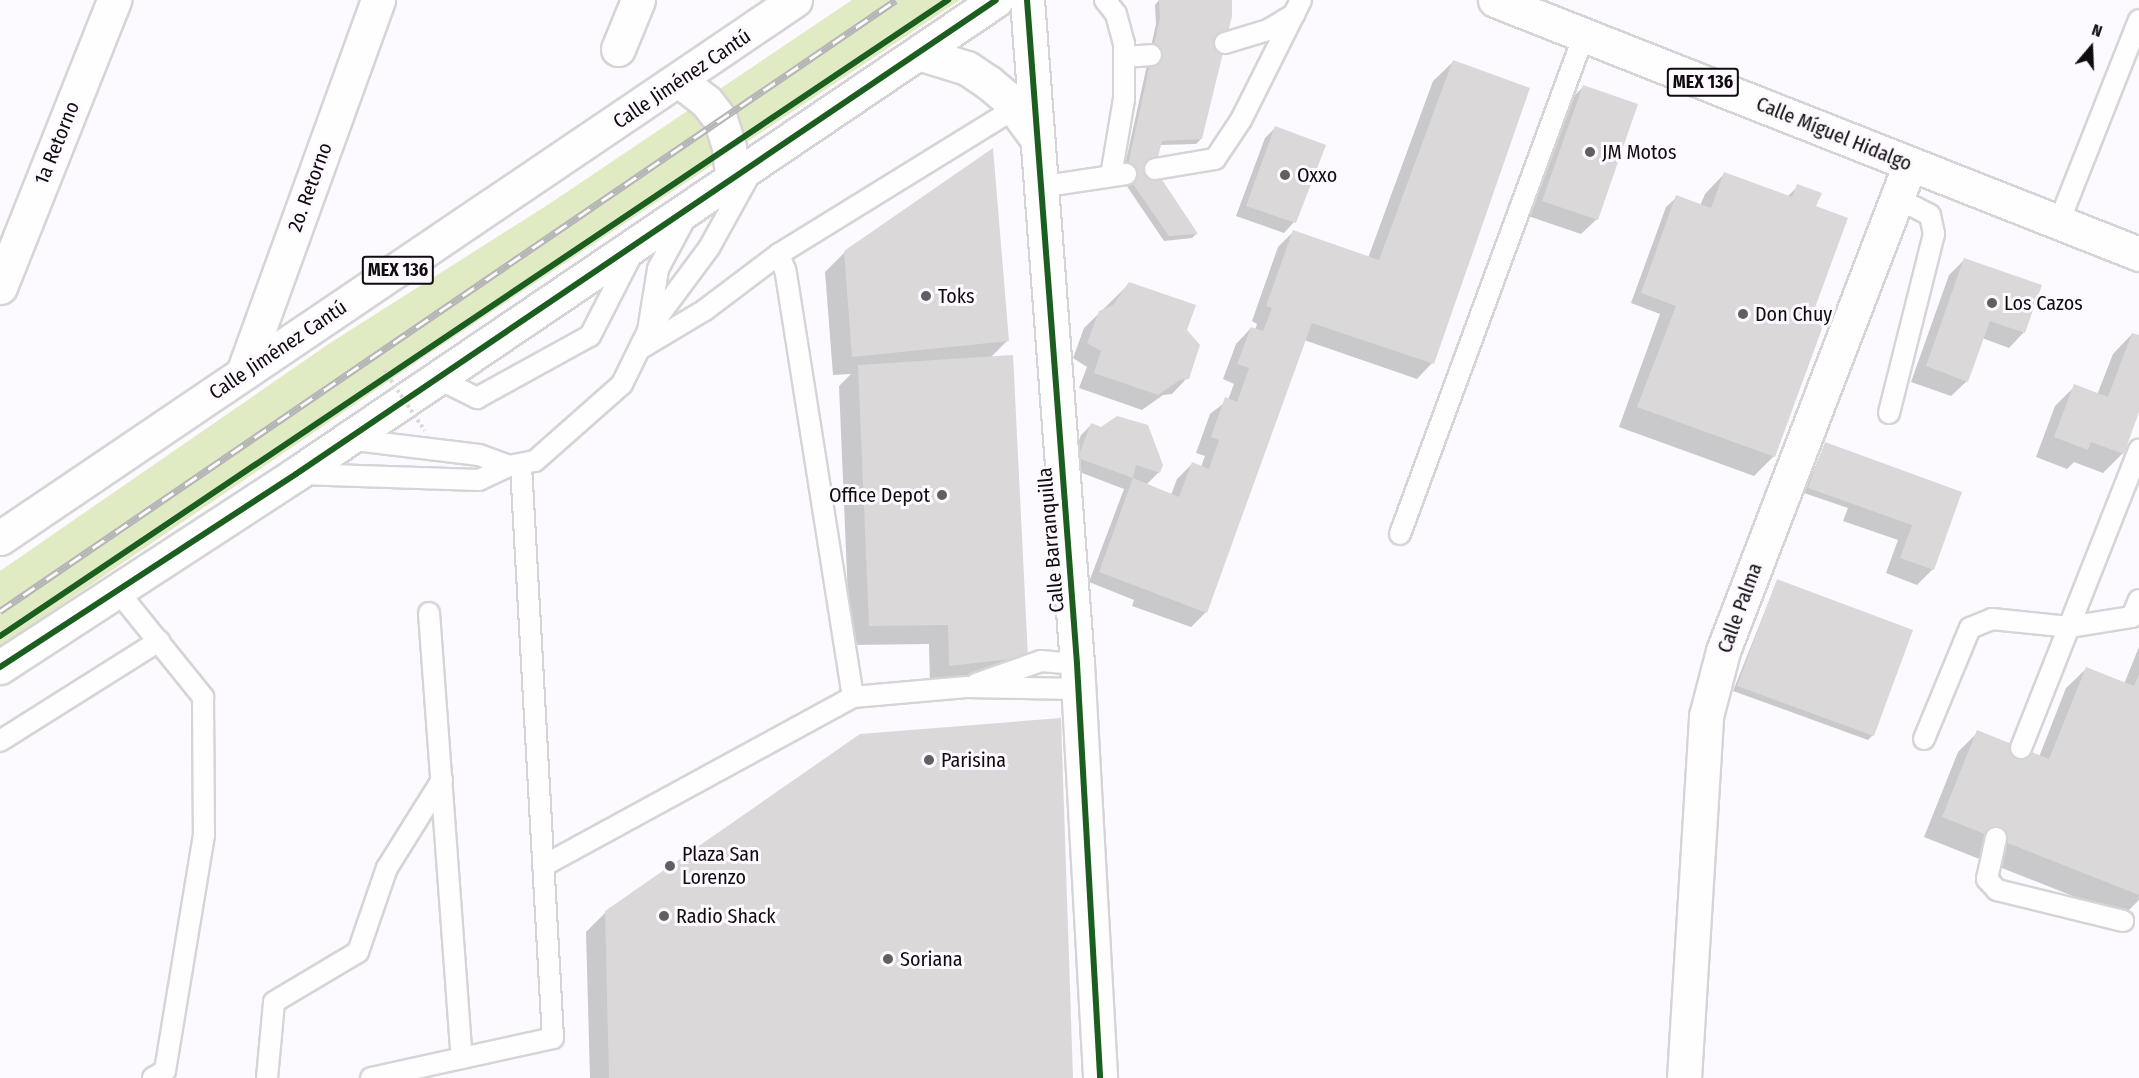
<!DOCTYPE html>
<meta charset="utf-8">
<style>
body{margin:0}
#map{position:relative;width:2139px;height:1078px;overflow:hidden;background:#fcfafe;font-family:"Fira Sans Condensed",sans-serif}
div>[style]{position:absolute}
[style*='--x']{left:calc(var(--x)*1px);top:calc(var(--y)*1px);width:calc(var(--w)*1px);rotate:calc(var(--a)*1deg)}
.green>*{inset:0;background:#e0ebc4}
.shadow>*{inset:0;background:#0003}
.building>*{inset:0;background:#dbd8d9}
.roads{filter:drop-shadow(2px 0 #d6d4d7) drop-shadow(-2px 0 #d6d4d7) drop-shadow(0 2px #d6d4d7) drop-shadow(0 -2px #d6d4d7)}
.lane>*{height:20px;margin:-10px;padding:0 10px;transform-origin:10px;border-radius:10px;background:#fffeff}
.street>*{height:33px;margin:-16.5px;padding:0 16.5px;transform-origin:16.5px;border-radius:16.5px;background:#fffeff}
.primary>*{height:33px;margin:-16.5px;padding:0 16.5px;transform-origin:16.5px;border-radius:16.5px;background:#fffeff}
.rail>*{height:7px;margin-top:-3.5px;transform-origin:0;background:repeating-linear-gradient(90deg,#fdf9ff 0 14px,#b5b4b6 0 28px);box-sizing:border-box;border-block:2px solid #b5b4b6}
.path-bridge>*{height:4px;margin-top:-2px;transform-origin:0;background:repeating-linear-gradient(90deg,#d9d9d9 0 3px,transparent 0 6px)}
.cycleway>*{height:6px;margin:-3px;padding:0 3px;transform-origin:3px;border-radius:3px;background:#1b5e20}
.dots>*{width:16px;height:16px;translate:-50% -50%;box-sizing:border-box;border:3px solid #fdf9ff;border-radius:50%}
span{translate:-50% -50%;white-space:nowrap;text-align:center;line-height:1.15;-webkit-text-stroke:6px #fdf9ff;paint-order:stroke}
.shield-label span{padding:2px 4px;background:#fdf9ff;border:2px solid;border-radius:4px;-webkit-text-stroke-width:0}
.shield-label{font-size:18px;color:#0f0c0f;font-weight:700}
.street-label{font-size:20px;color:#0f0c0f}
.poi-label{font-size:20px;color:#0f0c0f}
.left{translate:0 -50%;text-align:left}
.right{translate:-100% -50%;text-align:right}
.north{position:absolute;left:2061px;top:18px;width:60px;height:60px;-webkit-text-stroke:4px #fdf9ff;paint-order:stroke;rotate:19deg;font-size:16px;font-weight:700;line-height:24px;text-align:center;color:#0f0c0f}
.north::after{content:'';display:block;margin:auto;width:21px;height:27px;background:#0f0c0f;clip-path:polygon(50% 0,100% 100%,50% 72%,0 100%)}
</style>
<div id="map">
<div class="green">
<i style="clip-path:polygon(852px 0,960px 0,424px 357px,0 647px,0 571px,330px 343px,549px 204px)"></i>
</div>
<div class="shadow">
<i style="clip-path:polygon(1159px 0,1230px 0,1201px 139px,1196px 144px,1160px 145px,1154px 169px,1196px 234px,1192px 238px,1164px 241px,1122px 179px,1156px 24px,1155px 5px)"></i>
<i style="clip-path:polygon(1453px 62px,1432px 363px,1417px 379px,1304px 340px,1206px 612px,1191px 627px,1132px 606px,1134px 600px,1089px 582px,1124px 489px,1069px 468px,1081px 435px,1091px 425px,1159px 472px,1146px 485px,1171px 495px,1177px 479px,1192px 464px,1201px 467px,1205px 456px,1196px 453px,1210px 414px,1228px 400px,1234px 384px,1223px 379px,1236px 344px,1251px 328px,1255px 330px,1257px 324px,1252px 321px,1278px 247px,1293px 232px,1368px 258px,1433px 81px)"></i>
<i style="clip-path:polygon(1583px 87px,1597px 219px,1581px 234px,1528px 216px,1568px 102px)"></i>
<i style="clip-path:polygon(1275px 128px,1294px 222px,1284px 233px,1236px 216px,1265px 138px)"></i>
<i style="clip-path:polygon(1724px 174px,1787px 197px,1798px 186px,1814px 207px,1808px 322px,1774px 456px,1754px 476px,1619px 427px,1660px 314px,1631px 303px,1666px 207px,1677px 197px,1700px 206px,1705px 194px)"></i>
<i style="clip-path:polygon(845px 252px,1008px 340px,990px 358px,1027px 656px,1007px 676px,930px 685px,929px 644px,850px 645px,839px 386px,851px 374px,833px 375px,825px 272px)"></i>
<i style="clip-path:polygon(1964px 260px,2024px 332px,2009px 348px,1982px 338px,1967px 381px,1951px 396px,1911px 382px,1949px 275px)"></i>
<i style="clip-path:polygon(1129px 284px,1186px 330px,1187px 378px,1172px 394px,1163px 395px,1142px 410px,1079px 388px,1087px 367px,1073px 358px,1084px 328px)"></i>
<i style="clip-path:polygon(2132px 334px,2139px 337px,2139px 407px,2123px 453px,2103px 473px,2074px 462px,2067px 469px,2036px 457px,2055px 406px,2075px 386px,2097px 395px,2113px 354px)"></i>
<i style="clip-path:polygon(1825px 444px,1960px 493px,1933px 569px,1917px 585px,1886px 573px,1898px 540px,1843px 521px,1848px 508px,1804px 493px)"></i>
<i style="clip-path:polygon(1777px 581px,1873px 735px,1868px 740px,1733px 691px)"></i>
<i style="clip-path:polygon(2139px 647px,2139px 900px,2123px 916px,1924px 837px,1958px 752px,1978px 732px,2039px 757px,2066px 688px,2086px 669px,2124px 684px)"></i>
<i style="clip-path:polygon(606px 912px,1071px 1078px,590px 1078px,586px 932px)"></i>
</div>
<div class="building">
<i style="clip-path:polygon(1159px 0,1232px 0,1232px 16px,1202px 139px,1162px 141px,1155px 169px,1198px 234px,1169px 236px,1126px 174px,1160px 18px)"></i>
<i style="clip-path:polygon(1453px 60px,1530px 88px,1434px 364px,1312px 323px,1207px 613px,1099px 572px,1133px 478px,1179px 497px,1192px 462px,1209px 469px,1219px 440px,1211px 437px,1225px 397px,1237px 402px,1249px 368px,1237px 364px,1251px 327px,1263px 331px,1272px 308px,1266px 306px,1293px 230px,1379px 260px)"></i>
<i style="clip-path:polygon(1583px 85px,1638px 104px,1598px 220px,1542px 201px)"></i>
<i style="clip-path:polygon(1275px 126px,1326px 145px,1296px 223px,1246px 206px)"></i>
<i style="clip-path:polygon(993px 148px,1009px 341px,852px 357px,844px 251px)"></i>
<i style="clip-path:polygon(1724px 172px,1792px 197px,1797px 184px,1822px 193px,1816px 206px,1848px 218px,1810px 321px,1823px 326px,1775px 457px,1637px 407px,1676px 306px,1641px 293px,1676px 195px,1711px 208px)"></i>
<i style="clip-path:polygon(1964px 258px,2042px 285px,2025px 333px,1990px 321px,1968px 382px,1926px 366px)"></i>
<i style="clip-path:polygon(1129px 282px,1196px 305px,1187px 330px,1200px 345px,1189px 379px,1180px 380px,1158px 395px,1094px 373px,1101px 351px,1087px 343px,1099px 311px,1113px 305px)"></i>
<i style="clip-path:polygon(2132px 333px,2139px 335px,2139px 412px,2124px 454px,2091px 442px,2088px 450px,2054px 437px,2074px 384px,2108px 397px)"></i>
<i style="clip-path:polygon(1013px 355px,1028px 657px,949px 666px,948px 625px,869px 626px,858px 365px)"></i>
<i style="clip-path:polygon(1117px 416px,1148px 425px,1163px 465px,1160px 473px,1136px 465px,1133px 478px,1078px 458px,1091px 423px,1101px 427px)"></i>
<i style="clip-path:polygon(1825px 442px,1962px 492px,1934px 570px,1900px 558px,1912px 525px,1808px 488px)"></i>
<i style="clip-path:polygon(1777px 579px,1913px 630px,1874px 736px,1737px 686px)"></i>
<i style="clip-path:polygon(2086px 667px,2134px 686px,2139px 674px,2139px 895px,1942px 817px,1977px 730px,2049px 759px)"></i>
<i style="clip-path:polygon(1061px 718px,1073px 1078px,609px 1078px,605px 911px,860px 734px)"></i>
</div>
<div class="roads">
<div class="lane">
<i style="--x:1105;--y:0;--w:18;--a:52"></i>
<i style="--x:1116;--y:14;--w:30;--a:75"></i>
<i style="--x:1124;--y:43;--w:56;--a:90"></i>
<i style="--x:1124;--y:99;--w:78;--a:99.6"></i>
<i style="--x:1225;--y:43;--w:45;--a:-16.8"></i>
<i style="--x:1268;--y:30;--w:31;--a:-31"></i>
<i style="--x:1124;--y:57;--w:27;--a:-4"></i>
<i style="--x:1155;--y:169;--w:61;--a:-9.5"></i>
<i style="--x:1215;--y:159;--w:47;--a:-56.3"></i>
<i style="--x:1241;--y:120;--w:134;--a:-63.4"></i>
<i style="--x:1039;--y:187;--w:88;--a:-8.5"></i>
<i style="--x:2059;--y:222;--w:217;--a:-68.4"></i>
<i style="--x:779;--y:254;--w:278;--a:-31.7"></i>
<i style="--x:651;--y:326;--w:97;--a:-53.4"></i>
<i style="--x:709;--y:248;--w:87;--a:-61.1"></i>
<i style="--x:437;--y:378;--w:45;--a:26.6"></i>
<i style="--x:477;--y:398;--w:129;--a:-28.8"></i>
<i style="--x:590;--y:336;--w:97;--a:-62.9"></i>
<i style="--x:1889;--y:413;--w:185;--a:-75.9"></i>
<i style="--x:1934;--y:234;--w:19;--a:-102"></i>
<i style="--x:1930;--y:215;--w:37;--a:-153"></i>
<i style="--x:347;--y:439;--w:133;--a:6.9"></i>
<i style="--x:479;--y:455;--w:32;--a:20"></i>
<i style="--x:509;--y:466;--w:26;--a:-11"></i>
<i style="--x:535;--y:461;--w:116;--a:-41.5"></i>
<i style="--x:622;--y:384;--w:59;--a:-63.9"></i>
<i style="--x:648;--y:331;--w:63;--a:-80.8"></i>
<i style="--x:658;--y:269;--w:64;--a:-61.8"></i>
<i style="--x:299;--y:474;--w:180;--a:1.9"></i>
<i style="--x:479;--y:480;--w:33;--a:-25"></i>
<i style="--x:1400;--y:534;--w:532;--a:-69.76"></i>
<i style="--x:116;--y:589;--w:139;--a:51.1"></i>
<i style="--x:203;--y:697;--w:138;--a:89.6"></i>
<i style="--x:204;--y:835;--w:239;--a:99.4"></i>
<i style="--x:165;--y:1071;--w:14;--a:150"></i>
<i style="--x:429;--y:613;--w:446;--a:85.8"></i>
<i style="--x:976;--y:684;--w:69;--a:-19.5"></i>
<i style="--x:1041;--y:661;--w:36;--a:5"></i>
<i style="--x:853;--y:697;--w:114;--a:-5"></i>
<i style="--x:967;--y:687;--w:111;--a:1"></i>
<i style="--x:1924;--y:739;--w:120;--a:-67.5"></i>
<i style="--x:1970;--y:628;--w:24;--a:-22"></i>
<i style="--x:1992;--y:619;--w:77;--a:5.9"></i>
<i style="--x:2069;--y:627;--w:64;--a:-9"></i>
<i style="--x:2132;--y:617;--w:18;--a:-68"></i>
<i style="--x:0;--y:741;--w:188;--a:-32.2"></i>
<i style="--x:2021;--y:748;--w:321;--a:-68.4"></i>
<i style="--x:1996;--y:838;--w:42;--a:102.4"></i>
<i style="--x:1987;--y:879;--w:15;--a:48"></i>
<i style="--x:1997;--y:890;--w:130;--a:13.8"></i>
<i style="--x:543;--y:866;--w:353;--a:-28.6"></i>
<i style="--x:853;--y:697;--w:432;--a:-99"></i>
<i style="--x:785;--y:270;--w:17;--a:-111"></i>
<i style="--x:779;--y:254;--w:93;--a:142.9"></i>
<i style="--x:705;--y:310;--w:74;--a:149.3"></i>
<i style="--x:267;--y:1078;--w:76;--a:-84.7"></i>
<i style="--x:274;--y:1002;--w:98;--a:-30.8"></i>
<i style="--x:358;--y:952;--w:89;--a:-71"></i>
<i style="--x:387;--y:868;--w:104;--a:-58"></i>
<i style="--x:371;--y:1078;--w:186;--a:-12.4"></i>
<i style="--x:553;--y:1038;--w:573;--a:-93.2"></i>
</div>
<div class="street">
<i style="--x:1027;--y:0;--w:666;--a:85.69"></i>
<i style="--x:1077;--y:664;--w:415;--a:86.8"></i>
<i style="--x:618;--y:49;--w:53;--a:-67.8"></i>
<i style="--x:0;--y:287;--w:309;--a:-68.3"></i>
<i style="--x:243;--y:373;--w:397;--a:-70.1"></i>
<i style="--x:1684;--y:1078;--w:363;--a:-86.5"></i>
<i style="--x:1706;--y:716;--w:67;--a:-75.3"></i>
<i style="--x:1723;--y:651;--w:522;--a:-68.99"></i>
</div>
<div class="primary">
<i style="--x:1495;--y:0;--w:692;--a:21.52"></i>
<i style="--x:918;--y:53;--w:51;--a:17"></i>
<i style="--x:967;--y:68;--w:25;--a:34"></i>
<i style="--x:988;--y:82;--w:25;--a:40"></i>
<i style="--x:1007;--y:98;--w:47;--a:53.6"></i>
<i style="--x:680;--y:81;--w:33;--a:38"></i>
<i style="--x:706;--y:101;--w:23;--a:52"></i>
<i style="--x:720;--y:119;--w:29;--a:72"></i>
<i style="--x:729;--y:147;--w:30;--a:84"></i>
<i style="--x:0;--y:538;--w:960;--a:-34.09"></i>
<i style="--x:0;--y:667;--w:353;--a:-33.1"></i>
<i style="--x:296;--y:474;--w:845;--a:-34.1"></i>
</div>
</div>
<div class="rail">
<i style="--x:0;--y:611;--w:1084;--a:-34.29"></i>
</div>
<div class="path-bridge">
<i style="--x:384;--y:370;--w:73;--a:56.1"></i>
</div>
<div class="cycleway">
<i style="--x:1027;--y:0;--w:666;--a:85.69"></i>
<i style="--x:1077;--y:664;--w:415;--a:86.8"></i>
<i style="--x:0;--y:636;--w:1142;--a:-33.86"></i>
<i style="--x:0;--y:667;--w:353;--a:-33.1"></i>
<i style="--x:296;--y:474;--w:845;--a:-34.1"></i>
</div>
<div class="dots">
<i style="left:1590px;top:152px;background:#625f63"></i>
<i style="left:1285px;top:175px;background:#625f63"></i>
<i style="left:926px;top:296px;background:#625f63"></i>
<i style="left:1992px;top:303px;background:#625f63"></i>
<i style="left:1743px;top:314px;background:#625f63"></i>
<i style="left:942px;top:495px;background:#625f63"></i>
<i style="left:929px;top:760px;background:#625f63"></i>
<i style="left:670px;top:866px;background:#625f63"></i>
<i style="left:664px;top:916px;background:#625f63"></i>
<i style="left:888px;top:959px;background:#625f63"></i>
</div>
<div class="shield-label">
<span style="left:1703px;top:82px">MEX 136</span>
<span style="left:398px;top:270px">MEX 136</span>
</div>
<div class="street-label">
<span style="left:682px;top:79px;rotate:-34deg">Calle Jiménez Cantú</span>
<span style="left:1834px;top:134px;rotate:22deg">Calle Míguel Hidalgo</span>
<span style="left:57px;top:143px;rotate:-68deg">1a Retorno</span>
<span style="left:310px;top:187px;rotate:-70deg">2o. Retorno</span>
<span style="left:278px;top:350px;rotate:-34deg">Calle Jiménez Cantú</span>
<span style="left:1051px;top:540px;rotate:-95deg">Calle Barranquilla</span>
<span style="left:1740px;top:608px;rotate:-70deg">Calle Palma</span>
</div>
<div class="poi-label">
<span class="left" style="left:1602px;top:152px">JM Motos</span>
<span class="left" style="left:1297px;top:175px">Oxxo</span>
<span class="left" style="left:938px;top:296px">Toks</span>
<span class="left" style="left:2004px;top:303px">Los Cazos</span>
<span class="left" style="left:1755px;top:314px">Don Chuy</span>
<span class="right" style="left:930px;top:495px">Office Depot</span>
<span class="left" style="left:941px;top:760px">Parisina</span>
<span class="left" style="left:682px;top:866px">Plaza San<br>Lorenzo</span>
<span class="left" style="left:676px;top:916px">Radio Shack</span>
<span class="left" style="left:900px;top:959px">Soriana</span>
</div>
<div class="north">N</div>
</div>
